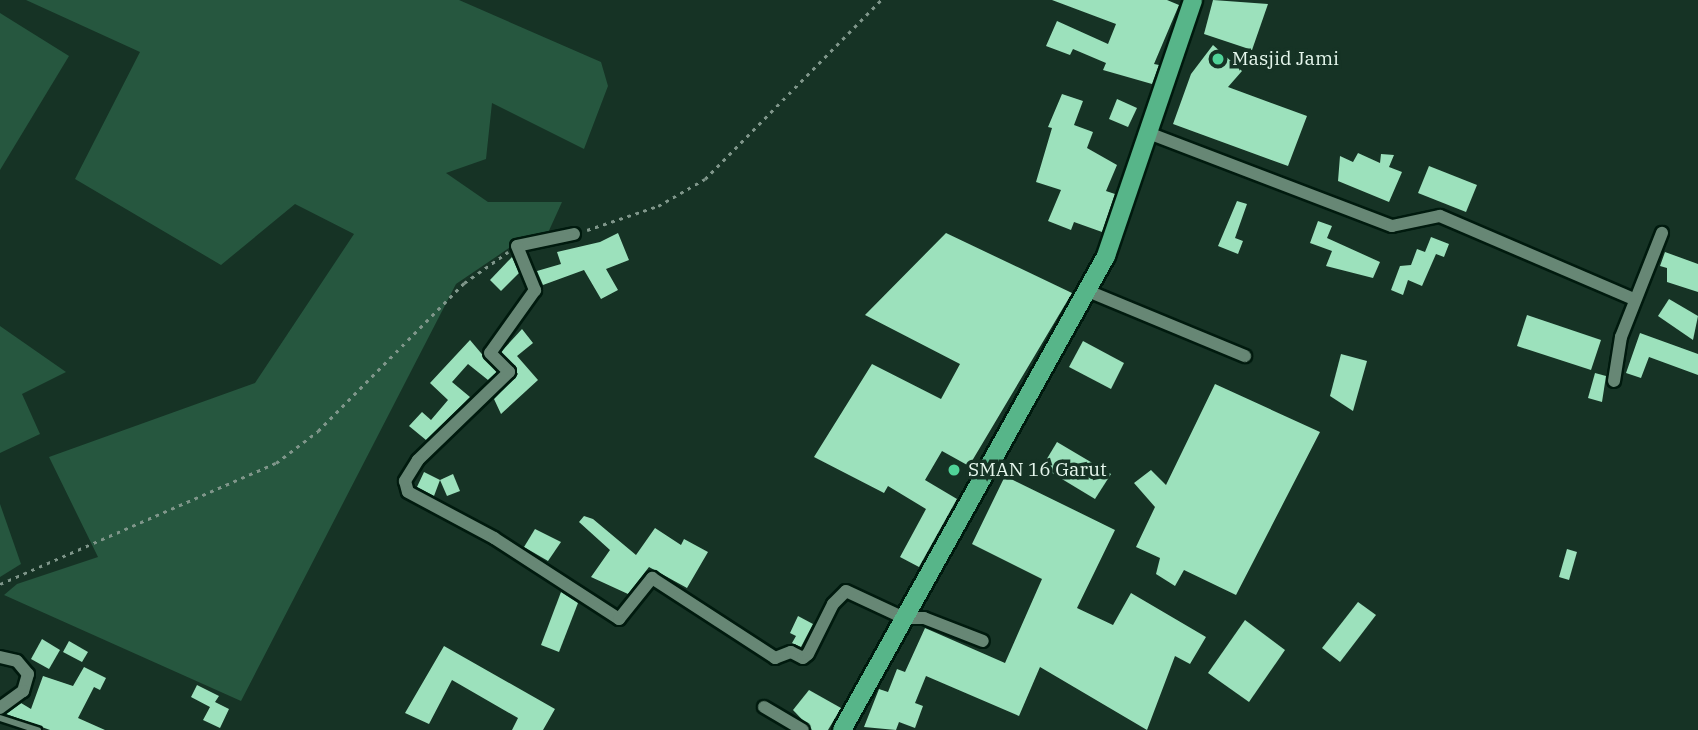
<!DOCTYPE html>
<style>
body{margin:0}
#map{position:relative;width:1698px;height:730px;overflow:hidden;background:#163325;font-family:"IBM Plex Serif",serif}
div>[style]{position:absolute}
[style*='--x']{left:calc(var(--x)*1px);top:calc(var(--y)*1px);width:calc(var(--w)*1px);rotate:calc(var(--a)*1deg)}
.green>*{inset:0;background:#26573f}
.building>*{inset:0;background:#9ce1bc}
.path>*{height:2.5px;margin-top:-1.25px;transform-origin:0;background:repeating-linear-gradient(90deg,#7f968a 0 3.5px,transparent 0 8.5px)}
.roads{filter:drop-shadow(2px 0 #001a0e) drop-shadow(-2px 0 #001a0e) drop-shadow(0 2px #001a0e) drop-shadow(0 -2px #001a0e)}
.lane>*{height:6px;margin:-3px;padding:0 3px;transform-origin:3px;border-radius:3px;background:#678775}
.street>*{height:12px;margin:-6px;padding:0 6px;transform-origin:6px;border-radius:6px;background:#678775}
.primary>*{height:18px;margin:-9px;padding:0 9px;transform-origin:9px;border-radius:9px;background:#57b589}
.dots>*{width:19px;height:19px;translate:-50% -50%;box-sizing:border-box;border:4px solid #163325;border-radius:50%}
span{translate:-50% -50%;white-space:nowrap;text-align:center;line-height:1.15;-webkit-text-stroke:7px #163325;paint-order:stroke}
.poi-label{font-size:19px;color:#e6f7ed}
.left{translate:0 -50%;text-align:left}
</style>
<div id="map">
<div class="green">
<i style="clip-path:polygon(26px 0,459px 0,601px 62px,608px 86px,584px 149px,492px 103px,486px 159px,446px 173px,488px 202px,562px 202px,547px 235px,512px 246px,456px 284px,241px 701px,4px 595px,17px 584px,98px 557px,49px 457px,255px 383px,354px 234px,295px 204px,221px 265px,75px 179px,140px 52px)"></i>
<i style="clip-path:polygon(0 13px,69px 56px,0 170px)"></i>
<i style="clip-path:polygon(0 326px,66px 372px,22px 394px,40px 434px,0 453px)"></i>
<i style="clip-path:polygon(0 504px,21px 564px,0 577px)"></i>
</div>
<div class="building">
<i style="clip-path:polygon(1052px 0,1167px 0,1179px 5px,1154px 64px,1159px 65px,1152px 84px,1103px 70px,1106px 63px,1073px 49px,1070px 55px,1046px 46px,1057px 21px,1108px 44px,1116px 24px)"></i>
<i style="clip-path:polygon(1213px 0,1268px 4px,1252px 50px,1204px 34px)"></i>
<i style="clip-path:polygon(1213px 45px,1242px 71px,1228px 87px,1307px 116px,1288px 166px,1173px 124px,1191px 74px)"></i>
<i style="clip-path:polygon(1062px 94px,1083px 101px,1074px 125px,1093px 132px,1087px 148px,1117px 165px,1106px 191px,1115px 194px,1102px 232px,1074px 222px,1071px 230px,1048px 221px,1061px 190px,1036px 182px,1052px 128px,1048px 127px)"></i>
<i style="clip-path:polygon(1117px 99px,1137px 108px,1128px 127px,1109px 119px)"></i>
<i style="clip-path:polygon(1358px 153px,1380px 163px,1381px 154px,1394px 155px,1389px 167px,1402px 172px,1389px 202px,1338px 181px,1340px 156px,1353px 162px)"></i>
<i style="clip-path:polygon(1429px 166px,1477px 185px,1466px 212px,1418px 193px)"></i>
<i style="clip-path:polygon(1237px 201px,1247px 204px,1235px 238px,1243px 241px,1238px 254px,1218px 246px)"></i>
<i style="clip-path:polygon(1318px 221px,1332px 226px,1327px 238px,1380px 262px,1373px 278px,1326px 266px,1332px 251px,1310px 243px)"></i>
<i style="clip-path:polygon(618px 233px,629px 260px,606px 269px,618px 290px,601px 299px,584px 270px,543px 285px,537px 271px,561px 264px,557px 252px,600px 242px)"></i>
<i style="clip-path:polygon(946px 233px,1072px 293px,969px 466px,942px 451px,925px 480px,957px 499px,919px 567px,900px 557px,926px 509px,888px 486px,884px 493px,814px 457px,872px 364px,941px 399px,960px 364px,865px 315px)"></i>
<i style="clip-path:polygon(1431px 237px,1449px 244px,1444px 257px,1436px 254px,1422px 286px,1408px 280px,1403px 295px,1391px 290px,1400px 266px,1411px 265px,1417px 249px,1425px 252px)"></i>
<i style="clip-path:polygon(1665px 252px,1698px 264px,1698px 292px,1667px 282px,1667px 268px,1660px 266px)"></i>
<i style="clip-path:polygon(512px 257px,519px 273px,501px 291px,490px 280px)"></i>
<i style="clip-path:polygon(1669px 299px,1698px 316px,1693px 340px,1658px 316px)"></i>
<i style="clip-path:polygon(1527px 315px,1601px 340px,1591px 370px,1517px 346px)"></i>
<i style="clip-path:polygon(522px 329px,533px 343px,517px 356px,538px 380px,501px 414px,494px 399px,518px 374px,501px 352px)"></i>
<i style="clip-path:polygon(1640px 333px,1698px 354px,1698px 375px,1649px 357px,1641px 378px,1626px 373px)"></i>
<i style="clip-path:polygon(470px 340px,497px 372px,488px 380px,468px 364px,452px 382px,470px 397px,426px 440px,409px 426px,422px 412px,431px 420px,448px 400px,430px 383px)"></i>
<i style="clip-path:polygon(1083px 341px,1124px 363px,1111px 389px,1069px 367px)"></i>
<i style="clip-path:polygon(1341px 354px,1367px 361px,1353px 411px,1330px 396px)"></i>
<i style="clip-path:polygon(1595px 373px,1606px 376px,1602px 402px,1588px 398px)"></i>
<i style="clip-path:polygon(1215px 384px,1320px 432px,1236px 595px,1184px 570px,1175px 586px,1156px 574px,1160px 558px,1136px 547px,1155px 507px,1134px 483px,1151px 470px,1166px 485px)"></i>
<i style="clip-path:polygon(1057px 442px,1111px 474px,1095px 499px,1042px 467px)"></i>
<i style="clip-path:polygon(424px 472px,440px 480px,434px 496px,417px 487px)"></i>
<i style="clip-path:polygon(453px 474px,460px 491px,447px 496px,440px 480px)"></i>
<i style="clip-path:polygon(1005px 476px,1115px 530px,1077px 608px,1113px 625px,1131px 593px,1206px 637px,1190px 664px,1175px 656px,1147px 730px,1040px 667px,1019px 716px,926px 676px,915px 703px,923px 706px,915px 728px,899px 722px,896px 730px,864px 727px,879px 689px,888px 692px,897px 669px,905px 672px,925px 628px,1005px 663px,1042px 579px,972px 544px)"></i>
<i style="clip-path:polygon(584px 516px,593px 519px,636px 555px,655px 528px,681px 545px,684px 539px,708px 552px,687px 588px,649px 567px,628px 594px,591px 577px,610px 550px,579px 522px)"></i>
<i style="clip-path:polygon(535px 529px,561px 542px,548px 561px,524px 547px)"></i>
<i style="clip-path:polygon(1567px 549px,1577px 552px,1569px 580px,1559px 577px)"></i>
<i style="clip-path:polygon(561px 592px,578px 603px,559px 652px,541px 645px)"></i>
<i style="clip-path:polygon(1358px 602px,1376px 615px,1340px 662px,1322px 648px)"></i>
<i style="clip-path:polygon(798px 616px,813px 624px,801px 647px,792px 643px,796px 636px,790px 633px)"></i>
<i style="clip-path:polygon(1245px 620px,1285px 650px,1249px 702px,1208px 673px)"></i>
<i style="clip-path:polygon(42px 639px,60px 650px,49px 669px,31px 659px)"></i>
<i style="clip-path:polygon(69px 641px,88px 652px,82px 662px,63px 652px)"></i>
<i style="clip-path:polygon(444px 646px,555px 709px,543px 730px,512px 730px,518px 718px,452px 680px,429px 724px,405px 713px)"></i>
<i style="clip-path:polygon(84px 667px,106px 678px,100px 690px,94px 687px,78px 718px,105px 730px,50px 730px,6px 714px,21px 703px,31px 709px,43px 676px,73px 686px)"></i>
<i style="clip-path:polygon(197px 685px,219px 696px,215px 702px,229px 709px,220px 728px,203px 720px,210px 707px,191px 697px)"></i>
<i style="clip-path:polygon(809px 690px,841px 708px,828px 730px,812px 730px,793px 710px)"></i>
</div>
<div class="path">
<i style="--x:587;--y:230;--w:75;--a:-18.7"></i>
<i style="--x:658;--y:206;--w:54;--a:-29.9"></i>
<i style="--x:705;--y:179;--w:251;--a:-45.5"></i>
<i style="--x:0;--y:584;--w:301;--a:-23.7"></i>
<i style="--x:276;--y:463;--w:53;--a:-37.3"></i>
<i style="--x:318;--y:431;--w:208;--a:-45.4"></i>
<i style="--x:464;--y:283;--w:54;--a:-35.2"></i>
</div>
<div class="roads">
<div class="lane">
<i style="--x:0;--y:718;--w:40;--a:18"></i>
</div>
<div class="street">
<i style="--x:1151;--y:134;--w:258;--a:20.9"></i>
<i style="--x:1392;--y:226;--w:49;--a:-11.8"></i>
<i style="--x:1440;--y:216;--w:211;--a:23.2"></i>
<i style="--x:574;--y:234;--w:58;--a:168.1"></i>
<i style="--x:517;--y:246;--w:48;--a:67.8"></i>
<i style="--x:535;--y:290;--w:77;--a:125.5"></i>
<i style="--x:490;--y:353;--w:27;--a:45"></i>
<i style="--x:509;--y:372;--w:127;--a:136"></i>
<i style="--x:418;--y:460;--w:25;--a:122"></i>
<i style="--x:405;--y:481;--w:11;--a:75"></i>
<i style="--x:408;--y:492;--w:98;--a:28.1"></i>
<i style="--x:494;--y:538;--w:149;--a:32.9"></i>
<i style="--x:619;--y:619;--w:53;--a:-51.2"></i>
<i style="--x:652;--y:578;--w:147;--a:33"></i>
<i style="--x:775;--y:658;--w:17;--a:-21"></i>
<i style="--x:791;--y:652;--w:13;--a:27"></i>
<i style="--x:803;--y:658;--w:6;--a:-39"></i>
<i style="--x:808;--y:654;--w:56;--a:-63.4"></i>
<i style="--x:833;--y:604;--w:18;--a:-45"></i>
<i style="--x:846;--y:591;--w:64;--a:25"></i>
<i style="--x:904;--y:618;--w:20;--a:0"></i>
<i style="--x:924;--y:618;--w:63;--a:21.3"></i>
<i style="--x:1088;--y:291;--w:170;--a:22.5"></i>
<i style="--x:1614;--y:381;--w:45;--a:-81"></i>
<i style="--x:1621;--y:337;--w:112;--a:-68.5"></i>
<i style="--x:0;--y:657;--w:17;--a:13"></i>
<i style="--x:17;--y:661;--w:17;--a:50"></i>
<i style="--x:28;--y:674;--w:18;--a:106"></i>
<i style="--x:23;--y:691;--w:29;--a:144"></i>
<i style="--x:764;--y:707;--w:45;--a:30.5"></i>
</div>
<div class="primary">
<i style="--x:842;--y:730;--w:543;--a:-60.88"></i>
<i style="--x:1106;--y:256;--w:270;--a:-71.2"></i>
</div>
</div>
<div class="dots">
<i style="left:1218px;top:59px;background:#50d398"></i>
<i style="left:954px;top:470px;background:#50d398"></i>
</div>
<div class="poi-label">
<span class="left" style="left:1232px;top:59px">Masjid Jami</span>
<span class="left" style="left:968px;top:470px">SMAN 16 Garut</span>
</div>
</div>
